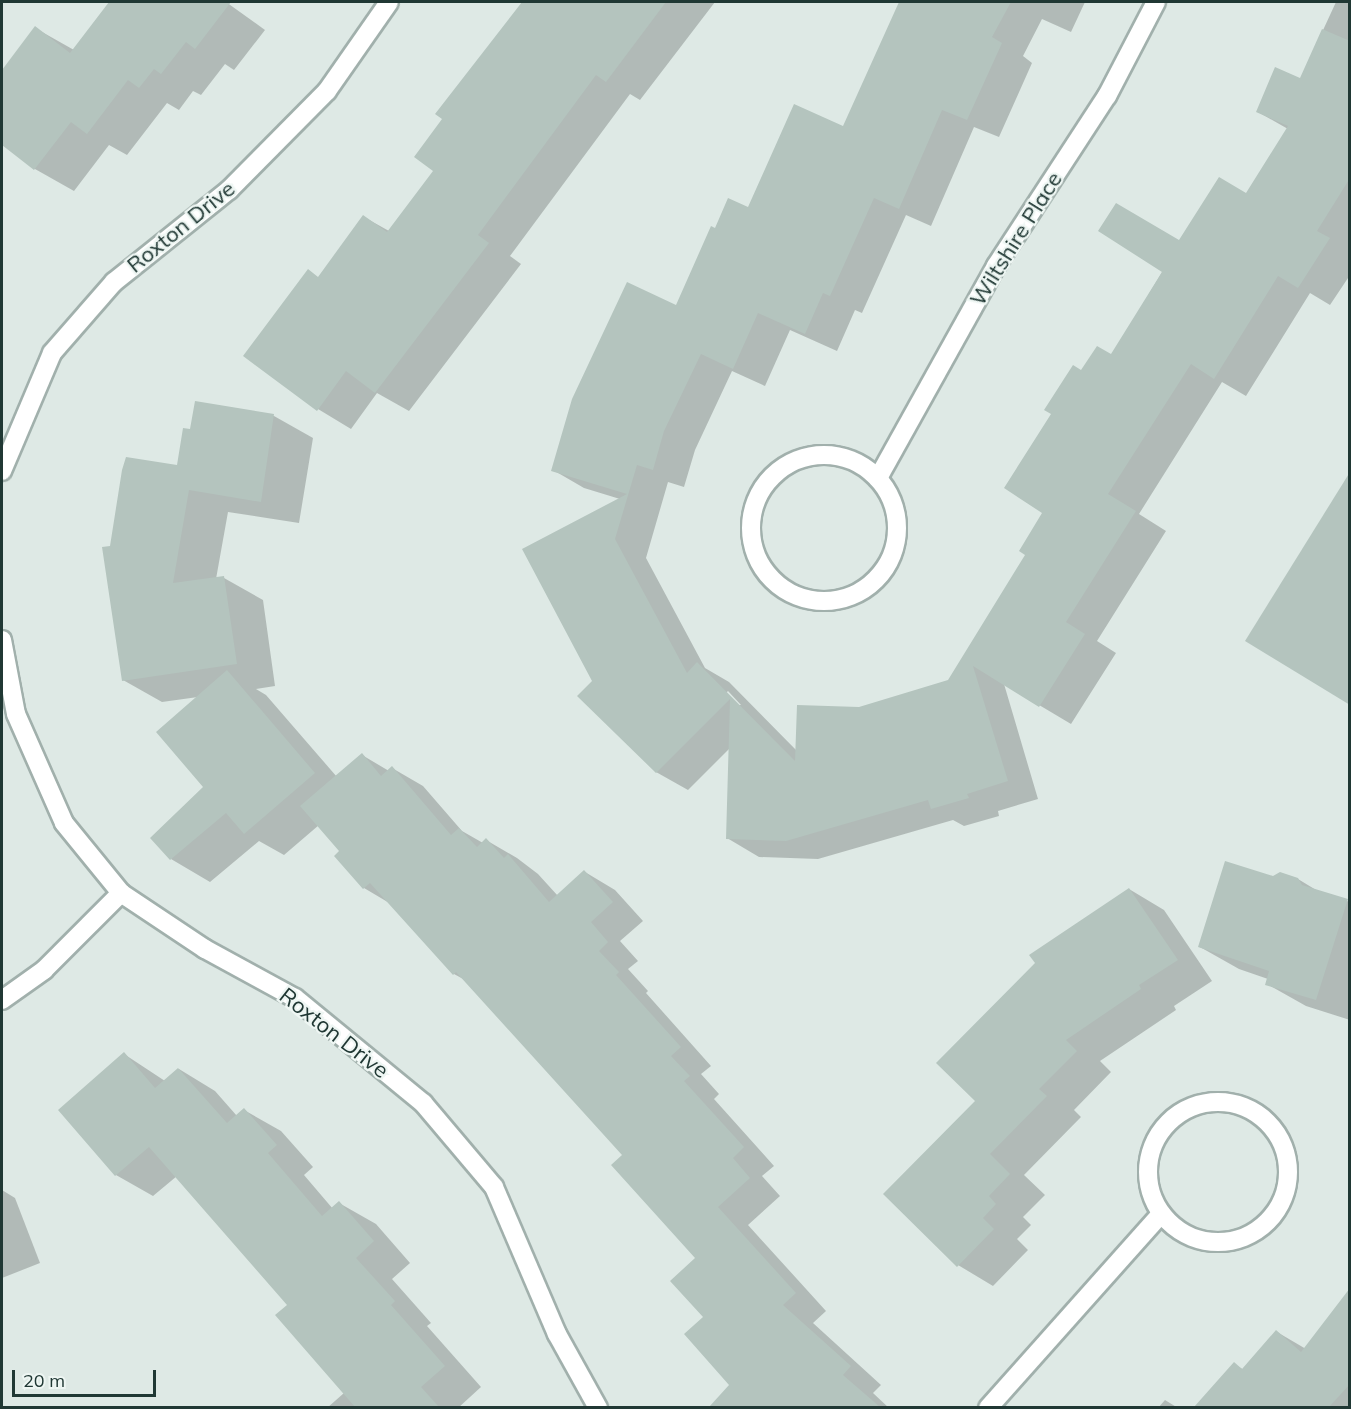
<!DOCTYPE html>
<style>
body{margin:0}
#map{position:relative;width:1351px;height:1409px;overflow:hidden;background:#dee9e5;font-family:Mulish,sans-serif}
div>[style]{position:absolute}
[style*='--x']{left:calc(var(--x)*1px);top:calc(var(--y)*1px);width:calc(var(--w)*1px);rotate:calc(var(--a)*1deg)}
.shadow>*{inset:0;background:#0003}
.building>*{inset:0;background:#b4c4be}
.roads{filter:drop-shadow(2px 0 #a1b0ac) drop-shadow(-2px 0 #a1b0ac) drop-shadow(0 2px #a1b0ac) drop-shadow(0 -2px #a1b0ac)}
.minor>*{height:18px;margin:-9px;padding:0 9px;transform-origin:9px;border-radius:9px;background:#fff}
.minor>.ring{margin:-9px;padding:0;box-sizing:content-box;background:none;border:18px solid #fff;border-radius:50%}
span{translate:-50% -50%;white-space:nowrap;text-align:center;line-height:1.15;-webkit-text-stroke:4.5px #eef6f3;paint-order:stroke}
.street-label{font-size:22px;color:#203834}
.frame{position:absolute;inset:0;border:3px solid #203834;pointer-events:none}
.scale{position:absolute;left:12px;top:1370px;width:144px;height:27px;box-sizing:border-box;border:3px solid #203834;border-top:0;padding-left:8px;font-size:18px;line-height:21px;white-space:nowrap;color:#203834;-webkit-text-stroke:4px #eef6f3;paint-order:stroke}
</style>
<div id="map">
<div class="shadow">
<i style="clip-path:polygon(111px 2px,226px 2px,265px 30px,234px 70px,225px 64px,201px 95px,193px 91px,179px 110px,167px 103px,127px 155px,109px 145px,74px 191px,35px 169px,2px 143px,2px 72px,35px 28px,74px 50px)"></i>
<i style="clip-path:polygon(523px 2px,715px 2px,640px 100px,630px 94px,510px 256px,521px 264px,409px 411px,377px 393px,351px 429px,318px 409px,319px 278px,364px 217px,389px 231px,435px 171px,444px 119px,438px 114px)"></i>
<i style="clip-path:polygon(evenodd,919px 2px,1085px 2px,1071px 32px,1042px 19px,1023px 56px,1032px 63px,999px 137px,974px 127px,931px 226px,906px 215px,862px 313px,855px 310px,837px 351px,790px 330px,765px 386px,732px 371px,695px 450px,684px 487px,668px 482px,646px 558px,705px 668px,729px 682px,797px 751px,859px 708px,949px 681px,1028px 555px,1044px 512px,1082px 372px,1112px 356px,1180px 242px,1247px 195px,1288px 129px,1258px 112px,1300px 80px,1336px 2px,1350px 2px,1350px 275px,1330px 305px,1310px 293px,1246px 396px,1222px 382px,1139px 514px,1166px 531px,1097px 641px,1116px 653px,1071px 724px,1004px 684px,1038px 799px,998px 811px,999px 816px,964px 826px,953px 820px,818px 859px,759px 857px,727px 838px,730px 748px,688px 790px,656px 772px,593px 682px,620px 499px,584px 488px,553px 470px,676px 307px,716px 230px,749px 209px,844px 128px,900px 44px,919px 2px,728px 691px,741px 705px,737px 705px,726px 693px,728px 691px)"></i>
<i style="clip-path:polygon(196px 403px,274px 416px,313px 438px,299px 523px,228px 512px,216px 579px,224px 578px,263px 600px,275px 686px,256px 689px,266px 695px,337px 777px,362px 755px,389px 771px,392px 768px,423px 786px,462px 831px,483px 843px,486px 840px,517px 858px,538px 874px,558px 896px,585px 872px,615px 890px,643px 921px,620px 941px,638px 961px,628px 969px,648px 991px,646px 993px,711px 1066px,701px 1074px,719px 1094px,714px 1099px,774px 1166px,762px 1176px,780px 1196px,748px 1225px,826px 1311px,813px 1323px,881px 1385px,873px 1393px,889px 1408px,728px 1408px,718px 1399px,731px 1385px,705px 1317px,697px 1258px,625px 1155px,465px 980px,454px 974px,391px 904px,364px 888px,342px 851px,319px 825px,284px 855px,259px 841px,210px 882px,171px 859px,205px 787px,198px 697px,162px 702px,123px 680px,111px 547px,178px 467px,191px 430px)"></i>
<i style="clip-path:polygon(1273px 877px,1298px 879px,1321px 893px,1350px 902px,1350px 1020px,1306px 1006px,1267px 984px,1268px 979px,1239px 969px,1200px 947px)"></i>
<i style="clip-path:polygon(1129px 889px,1164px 910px,1212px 981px,1174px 1006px,1176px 1010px,1100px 1061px,1111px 1072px,1074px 1110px,1081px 1117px,1024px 1175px,1045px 1195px,1023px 1217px,1031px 1225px,1017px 1239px,1028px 1250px,993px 1286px,958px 1265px,977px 1101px)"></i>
<i style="clip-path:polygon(124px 1054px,165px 1081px,179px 1069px,215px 1091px,237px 1116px,244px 1110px,281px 1131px,313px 1167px,304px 1175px,333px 1209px,339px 1203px,376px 1224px,410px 1263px,392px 1279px,431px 1323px,427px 1326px,481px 1387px,458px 1408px,327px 1408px,344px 1393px,289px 1305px,177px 1176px,153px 1196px,116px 1175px)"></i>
<i style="clip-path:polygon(2px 1190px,15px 1198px,40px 1263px,2px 1278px)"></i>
<i style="clip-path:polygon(1350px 1290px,1350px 1408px,1196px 1408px,1234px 1364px,1244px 1370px,1277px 1332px,1306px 1349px)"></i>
<i style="clip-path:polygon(1165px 1400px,1178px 1408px,1158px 1408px)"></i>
</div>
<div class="building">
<i style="clip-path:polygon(109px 2px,231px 2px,195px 49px,186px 42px,161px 74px,154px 69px,139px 88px,128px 80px,87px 134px,71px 122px,34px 170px,2px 145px,2px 70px,35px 26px,70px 53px)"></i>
<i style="clip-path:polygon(522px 2px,666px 2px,606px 82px,596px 75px,478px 235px,489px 243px,375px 393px,346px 371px,317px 411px,243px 356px,308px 269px,318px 277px,363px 215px,387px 232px,433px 171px,414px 157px,442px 119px,435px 114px)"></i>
<i style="clip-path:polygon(899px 2px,1011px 2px,992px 37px,1002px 43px,967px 120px,942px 110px,899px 209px,874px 198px,830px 296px,823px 293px,805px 334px,758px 313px,733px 369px,701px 354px,664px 431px,653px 470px,637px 465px,615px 539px,687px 673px,697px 662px,795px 761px,797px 705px,859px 707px,948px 680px,1025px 555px,1019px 551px,1042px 513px,1004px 488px,1051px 414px,1044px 410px,1073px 365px,1081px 370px,1097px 346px,1111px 354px,1162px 272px,1098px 231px,1116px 203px,1179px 240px,1219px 177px,1246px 193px,1288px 126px,1256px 112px,1275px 67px,1300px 78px,1322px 29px,1350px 41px,1350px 178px,1317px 231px,1330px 238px,1298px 288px,1278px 276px,1214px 379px,1191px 364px,1108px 494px,1136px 511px,1066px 622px,1085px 634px,1039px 707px,973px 666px,1008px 781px,967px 794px,969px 798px,931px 809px,928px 800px,786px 841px,726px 839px,730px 699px,656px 773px,577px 696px,592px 681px,522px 549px,627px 494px,551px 471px,572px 399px,627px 282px,676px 305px,711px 226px,715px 228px,728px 198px,748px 207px,794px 104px,843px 126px)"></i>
<i style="clip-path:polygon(195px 401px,274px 414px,261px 502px,189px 490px,173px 583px,224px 576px,237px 664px,122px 681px,102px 547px,110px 546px,122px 470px,126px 457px,177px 465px,183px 428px,190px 429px)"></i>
<i style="clip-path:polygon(1350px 472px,1350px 705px,1245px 641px)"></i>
<i style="clip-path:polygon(227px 670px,315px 773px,244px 834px,226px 813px,170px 860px,150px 838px,203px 787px,156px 732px)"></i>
<i style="clip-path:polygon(362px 753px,381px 776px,392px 766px,451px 835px,459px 828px,477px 847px,486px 838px,504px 858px,508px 854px,549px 902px,584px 870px,613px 902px,591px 922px,608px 942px,599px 951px,619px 972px,616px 975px,681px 1047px,671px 1056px,690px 1076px,684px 1081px,744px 1147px,733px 1158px,750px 1178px,718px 1207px,796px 1293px,783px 1305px,851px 1366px,843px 1375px,880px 1407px,709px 1407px,729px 1385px,684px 1334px,703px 1317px,670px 1281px,695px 1258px,611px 1165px,622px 1155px,456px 972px,453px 975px,370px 883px,363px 889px,334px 856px,339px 851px,300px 806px)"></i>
<i style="clip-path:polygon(1225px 861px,1273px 876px,1280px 872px,1298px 878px,1302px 885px,1348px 899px,1316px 1000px,1265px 985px,1269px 971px,1198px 947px)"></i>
<i style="clip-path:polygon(1129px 888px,1178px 960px,1139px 985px,1141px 989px,1066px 1040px,1077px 1051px,1039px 1089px,1047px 1096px,990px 1154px,1010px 1174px,989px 1196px,996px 1204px,983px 1218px,994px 1229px,957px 1267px,883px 1194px,975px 1101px,936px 1063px,1035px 963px,1029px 955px)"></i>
<i style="clip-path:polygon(124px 1052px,155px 1088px,178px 1068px,227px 1123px,244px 1108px,277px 1145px,268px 1153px,322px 1216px,339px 1201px,374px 1241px,356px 1258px,395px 1301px,391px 1305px,445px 1366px,421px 1387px,439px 1407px,355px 1407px,275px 1315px,287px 1305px,149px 1147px,115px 1176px,58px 1110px)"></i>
<i style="clip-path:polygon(1350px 1288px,1350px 1384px,1329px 1407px,1194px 1407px,1234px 1362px,1242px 1369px,1276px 1330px,1301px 1352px)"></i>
</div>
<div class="roads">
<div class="minor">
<i class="ring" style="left:751px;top:455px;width:128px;height:128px"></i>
<i style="--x:2;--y:471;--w:128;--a:-67"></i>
<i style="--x:52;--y:353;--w:94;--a:-48.9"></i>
<i style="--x:114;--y:282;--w:147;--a:-38.7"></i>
<i style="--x:229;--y:190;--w:139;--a:-45.3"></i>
<i style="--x:327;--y:91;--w:108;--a:-55.1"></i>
<i style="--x:878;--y:478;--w:243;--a:-60.9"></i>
<i style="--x:996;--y:266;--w:203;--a:-56.9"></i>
<i style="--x:1107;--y:96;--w:106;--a:-62.5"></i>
<i style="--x:2;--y:640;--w:75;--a:79.3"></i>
<i style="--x:16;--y:714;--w:119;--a:66.2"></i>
<i style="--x:64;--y:823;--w:90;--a:50.8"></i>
<i style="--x:121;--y:893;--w:101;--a:33.7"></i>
<i style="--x:205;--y:949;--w:102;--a:28.6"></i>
<i style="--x:295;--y:998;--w:166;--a:39.4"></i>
<i style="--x:423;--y:1103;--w:110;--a:49.8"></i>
<i style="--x:494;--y:1187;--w:160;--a:66.8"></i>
<i style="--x:557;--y:1334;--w:85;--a:61"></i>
<i style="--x:2;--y:1000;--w:52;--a:-35.5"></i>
<i style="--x:44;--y:970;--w:109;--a:-45"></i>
<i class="ring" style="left:1148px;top:1102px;width:122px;height:122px"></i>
<i style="--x:988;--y:1408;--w:260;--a:-48.3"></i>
</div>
</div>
<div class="street-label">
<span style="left:181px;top:227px;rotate:-39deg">Roxton Drive</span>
<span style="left:1016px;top:239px;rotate:-58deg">Wiltshire Place</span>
<span style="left:334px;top:1033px;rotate:38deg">Roxton Drive</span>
</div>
<div class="frame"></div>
<div class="scale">20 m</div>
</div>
